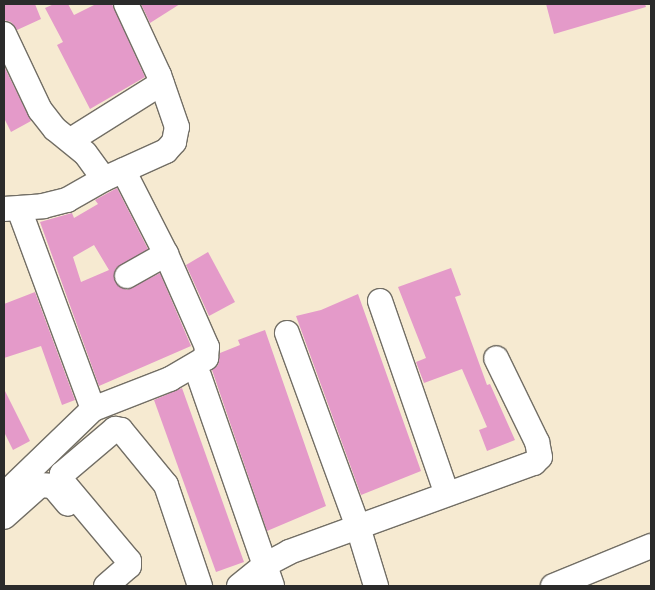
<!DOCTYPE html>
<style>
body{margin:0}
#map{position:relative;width:655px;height:590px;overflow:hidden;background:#f6ead1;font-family:"Playpen Sans",sans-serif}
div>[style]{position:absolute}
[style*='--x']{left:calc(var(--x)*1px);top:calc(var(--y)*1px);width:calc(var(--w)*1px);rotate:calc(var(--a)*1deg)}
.building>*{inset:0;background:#e49ac9}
.roads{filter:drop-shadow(1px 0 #726e65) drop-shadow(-1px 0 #726e65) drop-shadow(0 1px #726e65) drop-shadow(0 -1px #726e65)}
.minor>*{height:24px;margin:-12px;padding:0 12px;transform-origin:12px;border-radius:12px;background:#fff}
span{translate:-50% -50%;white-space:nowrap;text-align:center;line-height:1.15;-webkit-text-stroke:4px #fcf5e5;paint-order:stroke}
.frame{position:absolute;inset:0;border:5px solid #2b2b2b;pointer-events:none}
</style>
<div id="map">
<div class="building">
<i style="clip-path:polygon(35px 4px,41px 19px,17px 30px,11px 22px,4px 20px,4px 5px)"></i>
<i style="clip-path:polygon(54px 4px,68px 4px,74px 15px,96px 4px,112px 4px,145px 77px,90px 109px,57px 45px,63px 42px,45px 8px)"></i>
<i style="clip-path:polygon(141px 4px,180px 4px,150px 23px)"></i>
<i style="clip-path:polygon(546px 4px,645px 4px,646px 7px,554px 34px)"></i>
<i style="clip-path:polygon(4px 66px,31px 121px,11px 132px,4px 118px)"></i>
<i style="clip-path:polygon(evenodd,117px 188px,148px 249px,115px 269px,115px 282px,127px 290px,160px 273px,191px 346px,99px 386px,40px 222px,72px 213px,74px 218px,98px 204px,95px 200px,117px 188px,94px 245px,109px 270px,81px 282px,73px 257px,94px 245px)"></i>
<i style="clip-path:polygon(208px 252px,235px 302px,209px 316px,186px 265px)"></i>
<i style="clip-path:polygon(451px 268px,461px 295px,455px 297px,487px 385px,490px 384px,515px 440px,487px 451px,479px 430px,487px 427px,462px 369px,424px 383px,416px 362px,426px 358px,398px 287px)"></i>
<i style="clip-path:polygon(35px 292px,75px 400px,62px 405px,41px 346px,4px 358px,4px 304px)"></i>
<i style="clip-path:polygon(358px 294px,421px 471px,361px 495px,296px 316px,321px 310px)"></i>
<i style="clip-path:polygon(265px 330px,326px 506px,267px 531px,212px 370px,218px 365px,220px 353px,240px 345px,238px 340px)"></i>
<i style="clip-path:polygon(182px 388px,244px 562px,216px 572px,154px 400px)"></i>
<i style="clip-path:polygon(4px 389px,30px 441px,13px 450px,4px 432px)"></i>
</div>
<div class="roads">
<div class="minor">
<i style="--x:4;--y:34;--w:84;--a:64.7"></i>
<i style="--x:40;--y:110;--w:24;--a:52"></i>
<i style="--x:55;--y:129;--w:38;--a:39"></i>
<i style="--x:85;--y:153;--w:32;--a:54"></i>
<i style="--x:71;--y:140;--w:107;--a:-32.1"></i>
<i style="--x:4;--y:209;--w:39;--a:-4"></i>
<i style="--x:43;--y:206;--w:25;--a:-14"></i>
<i style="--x:67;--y:200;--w:43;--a:-29.6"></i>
<i style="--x:104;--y:179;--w:68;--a:-24.3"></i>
<i style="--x:166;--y:151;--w:12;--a:-48"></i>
<i style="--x:174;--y:142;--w:15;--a:-79"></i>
<i style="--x:177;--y:127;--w:55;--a:-109.1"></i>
<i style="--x:159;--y:75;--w:78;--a:-114.9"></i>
<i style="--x:127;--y:276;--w:45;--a:-29.4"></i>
<i style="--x:380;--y:301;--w:204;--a:70.9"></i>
<i style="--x:287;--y:333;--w:207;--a:69.9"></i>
<i style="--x:358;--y:527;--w:62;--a:73"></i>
<i style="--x:199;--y:376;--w:222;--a:70.8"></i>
<i style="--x:93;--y:409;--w:83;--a:-21.3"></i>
<i style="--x:170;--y:379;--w:42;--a:-30.3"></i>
<i style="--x:206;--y:358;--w:11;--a:-85"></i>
<i style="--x:207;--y:347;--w:102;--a:-113.8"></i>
<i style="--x:166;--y:254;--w:94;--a:-117.1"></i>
<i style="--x:4;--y:495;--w:124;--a:-44"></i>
<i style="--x:93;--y:409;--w:213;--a:-110.3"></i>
<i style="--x:4;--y:517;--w:48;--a:-41.6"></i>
<i style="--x:40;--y:485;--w:13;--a:4"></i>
<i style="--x:53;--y:486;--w:23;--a:50"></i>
<i style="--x:106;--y:586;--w:30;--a:-41"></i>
<i style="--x:129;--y:566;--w:5;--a:-90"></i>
<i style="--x:129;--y:561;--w:106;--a:-130"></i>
<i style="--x:61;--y:480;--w:6;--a:-81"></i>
<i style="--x:62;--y:474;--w:70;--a:-40.3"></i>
<i style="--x:115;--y:429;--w:6;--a:9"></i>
<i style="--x:121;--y:430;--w:71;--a:50.7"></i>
<i style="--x:166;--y:485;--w:107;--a:71.4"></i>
<i style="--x:239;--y:586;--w:33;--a:-39"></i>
<i style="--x:265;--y:565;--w:27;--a:-28"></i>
<i style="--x:289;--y:552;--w:261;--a:-20"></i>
<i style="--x:534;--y:463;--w:8;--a:-45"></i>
<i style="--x:540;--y:457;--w:15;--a:-101"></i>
<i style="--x:537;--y:442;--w:93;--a:-116"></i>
<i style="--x:553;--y:586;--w:106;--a:-22.2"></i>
</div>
</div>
<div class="frame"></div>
</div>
